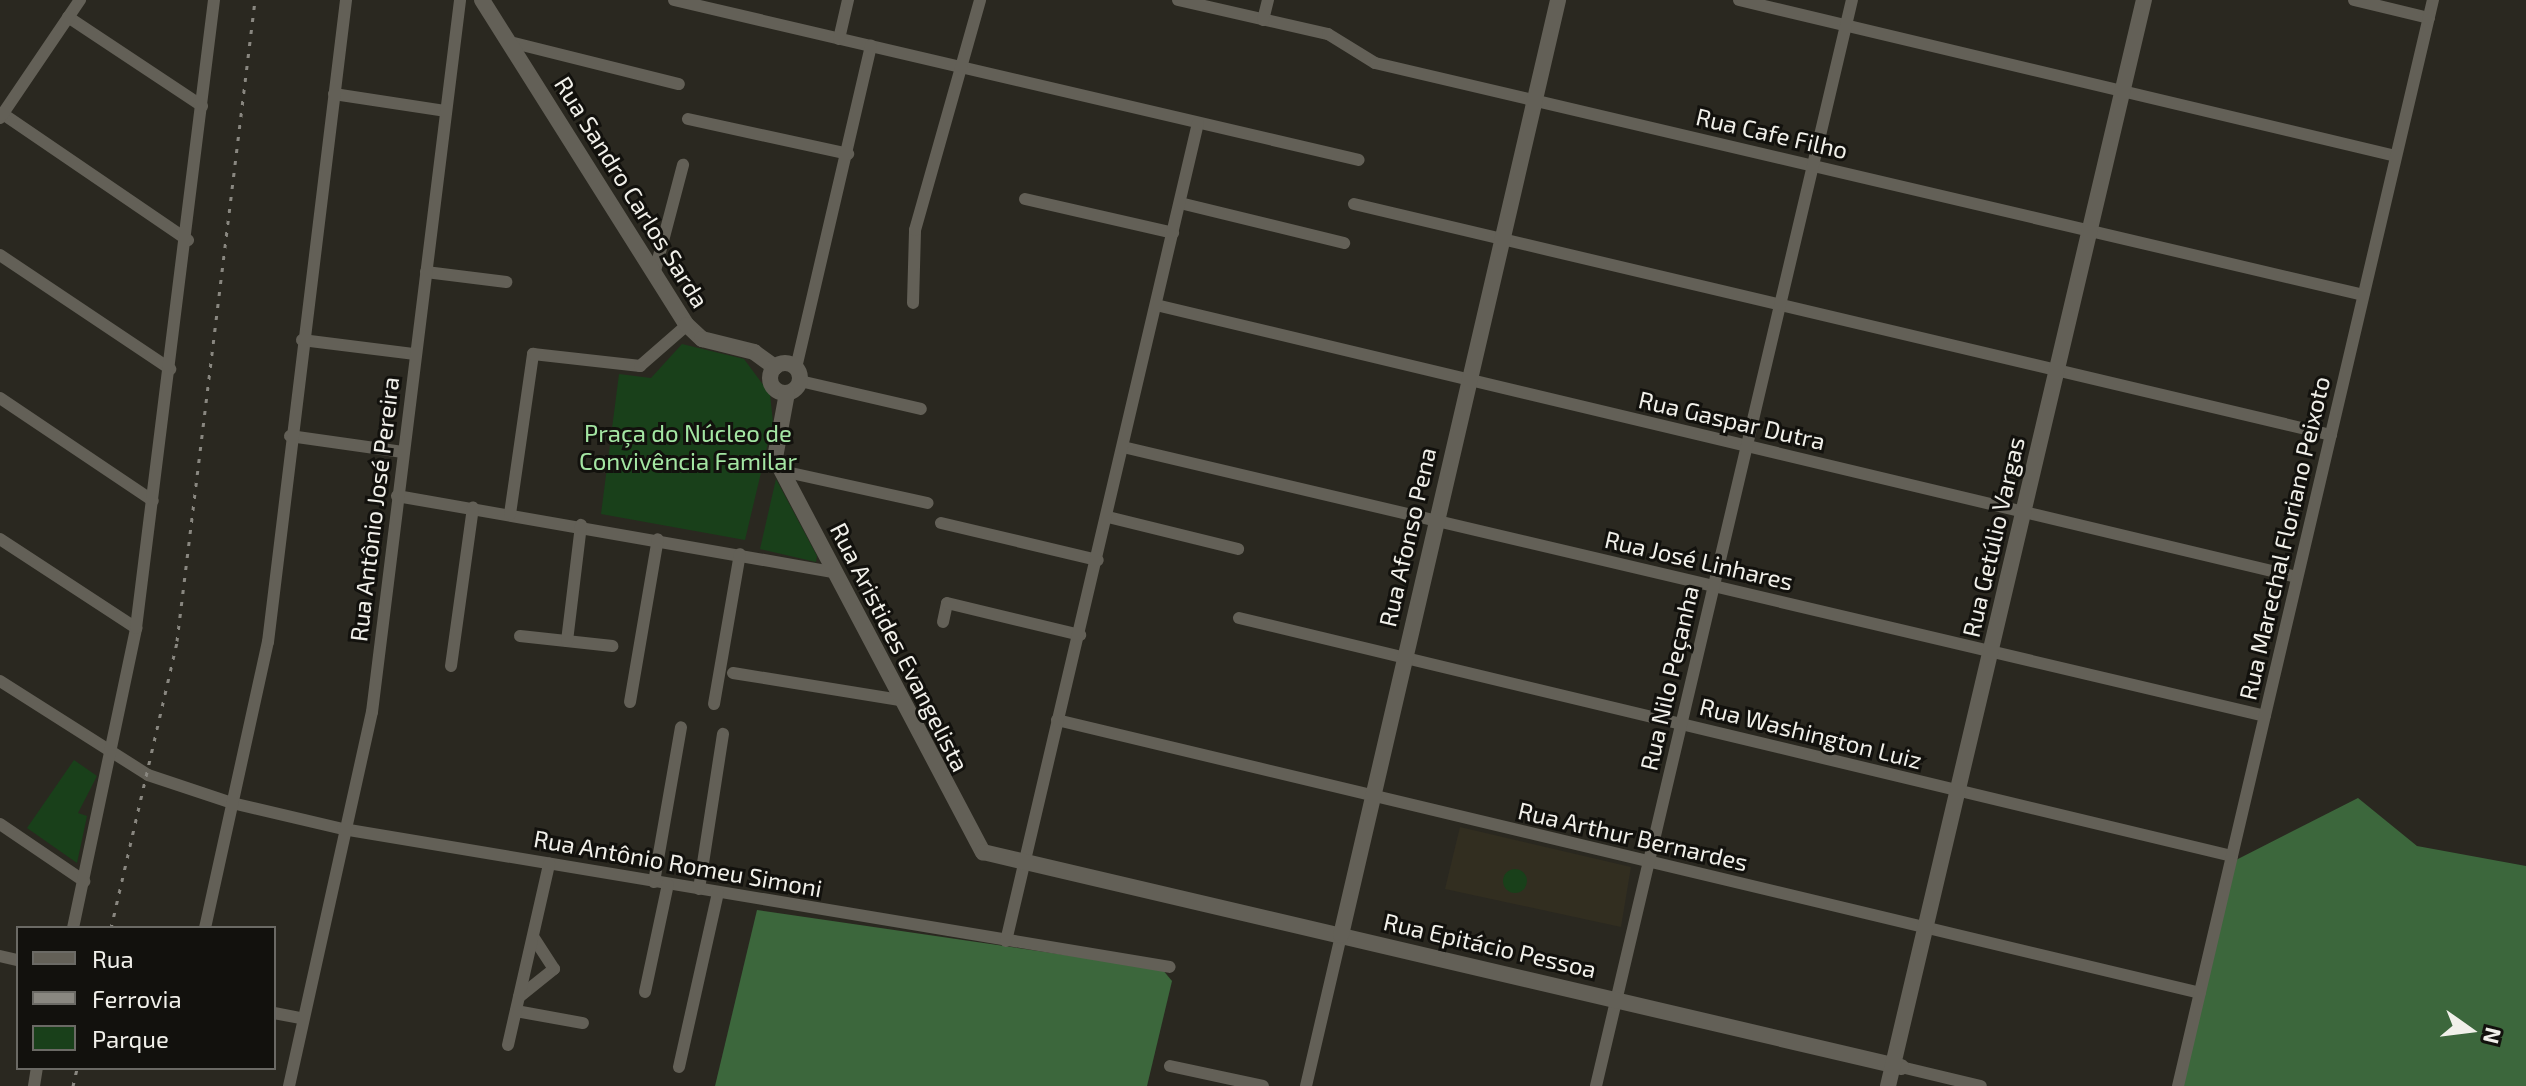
<!DOCTYPE html>
<meta charset="utf-8">
<style>
body{margin:0}
#map{position:relative;width:2526px;height:1086px;overflow:hidden;background:#2a2820;font-family:"Exo 2",sans-serif}
div>[style]{position:absolute}
[style*='--x']{left:calc(var(--x)*1px);top:calc(var(--y)*1px);width:calc(var(--w)*1px);rotate:calc(var(--a)*1deg)}
.built>*{inset:0;background:#322e20}
.green>*{inset:0;background:#19401a}
.round{border-radius:50%}
.forest>*{inset:0;background:#3c673c}
.minor>*{height:12px;margin:-6px;padding:0 6px;transform-origin:6px;border-radius:6px;background:#636057}
.tertiary>*{height:16px;margin:-8px;padding:0 8px;transform-origin:8px;border-radius:8px;background:#636057}
.tertiary>.ring{margin:-8px;padding:0;box-sizing:content-box;background:none;border:16px solid #636057;border-radius:50%}
.rail>*{height:3px;margin-top:-1.5px;transform-origin:0;background:repeating-linear-gradient(90deg,#898780 0 4px,transparent 0 12px)}
span{translate:-50% -50%;white-space:nowrap;text-align:center;line-height:1.15;-webkit-text-stroke:6px #12110d;paint-order:stroke}
.street-label{font-size:24px;color:#f1f0ea}
.park-label{font-size:24px;color:#a4e6a3}
.legend{position:absolute;left:16px;top:926px;width:260px;height:144px;box-sizing:border-box;background:#12110d;border:2px solid #6b6a65;margin:0;padding:10px 14px;list-style:none;font-size:24px;color:#f1f0ea}
.legend li{display:flex;align-items:center;gap:16px;height:40px}
.legend b{width:40px;border:2px solid #6b6a65}
.north{position:absolute;left:2430px;top:990px;width:80px;height:80px;-webkit-text-stroke:6px #12110d;paint-order:stroke;rotate:104deg;font-size:22px;font-weight:700;line-height:32px;text-align:center;color:#f1f0ea}
.north::after{content:'';display:block;margin:auto;width:28px;height:36px;background:#f1f0ea;clip-path:polygon(50% 0,100% 100%,50% 72%,0 100%)}
</style>
<div id="map">
<div class="built">
<i style="clip-path:polygon(1460px 827px,1631px 867px,1621px 927px,1445px 889px)"></i>
</div>
<div class="green">
<i style="clip-path:polygon(682px 344px,744px 359px,770px 394px,773px 422px,745px 540px,601px 514px,619px 374px,651px 378px)"></i>
<i style="clip-path:polygon(776px 479px,817px 556px,816px 562px,760px 549px)"></i>
<i style="clip-path:polygon(74px 760px,97px 776px,78px 813px,87px 816px,77px 863px,27px 828px)"></i>
<i class="round" style="left:1503px;top:869px;width:24px;height:24px"></i>
</div>
<div class="forest">
<i style="clip-path:polygon(2358px 798px,2417px 846px,2526px 866px,2526px 1086px,2178px 1086px,2234px 861px)"></i>
<i style="clip-path:polygon(757px 910px,1162px 969px,1172px 981px,1147px 1086px,715px 1086px)"></i>
</div>
<div class="minor">
<i style="--x:674;--y:0;--w:703;--a:13.15"></i>
<i style="--x:1178;--y:0;--w:154;--a:12.8"></i>
<i style="--x:1328;--y:34;--w:55;--a:31.7"></i>
<i style="--x:1375;--y:63;--w:1015;--a:13.21"></i>
<i style="--x:1739;--y:0;--w:675;--a:13.36"></i>
<i style="--x:2354;--y:0;--w:77;--a:13.5"></i>
<i style="--x:68;--y:17;--w:161;--a:33.6"></i>
<i style="--x:1263;--y:20;--w:21;--a:-76"></i>
<i style="--x:839;--y:39;--w:40;--a:-77"></i>
<i style="--x:510;--y:42;--w:174;--a:14"></i>
<i style="--x:334;--y:94;--w:112;--a:8.7"></i>
<i style="--x:3;--y:114;--w:224;--a:34.3"></i>
<i style="--x:0;--y:118;--w:143;--a:-55.9"></i>
<i style="--x:688;--y:119;--w:164;--a:12.3"></i>
<i style="--x:1025;--y:199;--w:152;--a:12.9"></i>
<i style="--x:1180;--y:203;--w:169;--a:13.7"></i>
<i style="--x:1354;--y:204;--w:1004;--a:13.3"></i>
<i style="--x:0;--y:255;--w:205;--a:33.8"></i>
<i style="--x:655;--y:271;--w:110;--a:-75.2"></i>
<i style="--x:426;--y:272;--w:81;--a:7.1"></i>
<i style="--x:913;--y:303;--w:73;--a:-88.4"></i>
<i style="--x:915;--y:230;--w:239;--a:-74.2"></i>
<i style="--x:1156;--y:305;--w:1173;--a:13.41"></i>
<i style="--x:302;--y:340;--w:114;--a:7.1"></i>
<i style="--x:796;--y:368;--w:331;--a:-76.9"></i>
<i style="--x:800;--y:381;--w:124;--a:13"></i>
<i style="--x:0;--y:398;--w:184;--a:33.9"></i>
<i style="--x:290;--y:436;--w:114;--a:8.1"></i>
<i style="--x:1123;--y:447;--w:1173;--a:13.25"></i>
<i style="--x:782;--y:471;--w:149;--a:12.4"></i>
<i style="--x:397;--y:496;--w:444;--a:9.9"></i>
<i style="--x:510;--y:514;--w:162;--a:-81.8"></i>
<i style="--x:533;--y:354;--w:108;--a:6.4"></i>
<i style="--x:640;--y:366;--w:62;--a:-41.1"></i>
<i style="--x:1108;--y:517;--w:134;--a:13.8"></i>
<i style="--x:941;--y:523;--w:161;--a:13.3"></i>
<i style="--x:0;--y:539;--w:163;--a:33.2"></i>
<i style="--x:1239;--y:618;--w:1021;--a:13.48"></i>
<i style="--x:943;--y:622;--w:19;--a:-78"></i>
<i style="--x:947;--y:603;--w:137;--a:13.5"></i>
<i style="--x:520;--y:636;--w:93;--a:6.2"></i>
<i style="--x:567;--y:641;--w:117;--a:-83.1"></i>
<i style="--x:451;--y:666;--w:160;--a:-82.1"></i>
<i style="--x:733;--y:673;--w:169;--a:9.2"></i>
<i style="--x:0;--y:681;--w:175;--a:32.4"></i>
<i style="--x:148;--y:775;--w:89;--a:18.4"></i>
<i style="--x:232;--y:803;--w:114;--a:13.2"></i>
<i style="--x:343;--y:829;--w:838;--a:9.47"></i>
<i style="--x:630;--y:702;--w:165;--a:-80.3"></i>
<i style="--x:714;--y:704;--w:152;--a:-80.2"></i>
<i style="--x:1057;--y:720;--w:1175;--a:13.43"></i>
<i style="--x:0;--y:824;--w:102;--a:34.2"></i>
<i style="--x:654;--y:882;--w:157;--a:-80.1"></i>
<i style="--x:699;--y:889;--w:157;--a:-81.2"></i>
<i style="--x:73;--y:928;--w:307;--a:-78.1"></i>
<i style="--x:136;--y:628;--w:633;--a:-82.92"></i>
<i style="--x:205;--y:928;--w:293;--a:-77.6"></i>
<i style="--x:268;--y:642;--w:647;--a:-83.07"></i>
<i style="--x:1006;--y:941;--w:840;--a:-76.79"></i>
<i style="--x:0;--y:956;--w:18;--a:13"></i>
<i style="--x:645;--y:992;--w:110;--a:-78"></i>
<i style="--x:519;--y:997;--w:45;--a:-38.7"></i>
<i style="--x:554;--y:969;--w:38;--a:-123"></i>
<i style="--x:516;--y:1011;--w:68;--a:10.2"></i>
<i style="--x:274;--y:1013;--w:26;--a:11"></i>
<i style="--x:508;--y:1045;--w:186;--a:-77.2"></i>
<i style="--x:1170;--y:1066;--w:95;--a:12.1"></i>
<i style="--x:679;--y:1067;--w:178;--a:-77.4"></i>
<i style="--x:1901;--y:1067;--w:82;--a:13.4"></i>
<i style="--x:34;--y:1086;--w:18;--a:-81"></i>
<i style="--x:289;--y:1086;--w:383;--a:-77.5"></i>
<i style="--x:372;--y:712;--w:717;--a:-82.95"></i>
<i style="--x:1306;--y:1086;--w:155;--a:-76.9"></i>
<i style="--x:1596;--y:1086;--w:1116;--a:-76.74"></i>
<i style="--x:2178;--y:1086;--w:1116;--a:-76.79"></i>
</div>
<div class="tertiary">
<i style="--x:482;--y:0;--w:384;--a:57.8"></i>
<i style="--x:687;--y:325;--w:21;--a:43"></i>
<i style="--x:702;--y:339;--w:54;--a:14"></i>
<i style="--x:754;--y:352;--w:26;--a:36"></i>
<i class="ring" style="left:770px;top:363px;width:14px;height:14px"></i>
<i style="--x:787;--y:393;--w:66;--a:100.5"></i>
<i style="--x:775;--y:458;--w:446;--a:62.2"></i>
<i style="--x:983;--y:852;--w:943;--a:13.18"></i>
<i style="--x:1341;--y:935;--w:960;--a:-76.93"></i>
<i style="--x:1888;--y:1086;--w:1116;--a:-76.74"></i>
</div>
<div class="rail">
<i style="--x:111;--y:928;--w:294;--a:-77"></i>
<i style="--x:177;--y:641;--w:646;--a:-83.06"></i>
<i style="--x:73;--y:1086;--w:18;--a:-77"></i>
</div>
<div class="street-label">
<span style="left:1772px;top:133px;rotate:13deg">Rua Cafe Filho</span>
<span style="left:632px;top:192px;rotate:58deg">Rua Sandro Carlos Sarda</span>
<span style="left:1732px;top:420px;rotate:13deg">Rua Gaspar Dutra</span>
<span style="left:374px;top:509px;rotate:-83deg">Rua Antônio José Pereira</span>
<span style="left:1407px;top:537px;rotate:-77deg">Rua Afonso Pena</span>
<span style="left:1993px;top:537px;rotate:-77deg">Rua Getúlio Vargas</span>
<span style="left:2284px;top:538px;rotate:-77deg">Rua Marechal Floriano Peixoto</span>
<span style="left:1699px;top:560px;rotate:13deg">Rua José Linhares</span>
<span style="left:900px;top:647px;rotate:63deg">Rua Aristides Evangelista</span>
<span style="left:1669px;top:678px;rotate:-77deg">Rua Nilo Peçanha</span>
<span style="left:1811px;top:733px;rotate:14deg">Rua Washington Luiz</span>
<span style="left:1633px;top:836px;rotate:13deg">Rua Arthur Bernardes</span>
<span style="left:678px;top:863px;rotate:10deg">Rua Antônio Romeu Simoni</span>
<span style="left:1490px;top:945px;rotate:13deg">Rua Epitácio Pessoa</span>
</div>
<div class="park-label">
<span style="left:688px;top:447px">Praça do Núcleo de<br>Convivência Familar</span>
</div>
<ul class="legend">
<li><b style="height:10px;background:#636057"></b>Rua</li>
<li><b style="height:10px;background:#898780"></b>Ferrovia</li>
<li><b style="height:22px;background:#19401a"></b>Parque</li>
</ul>
<div class="north">N</div>
</div>
